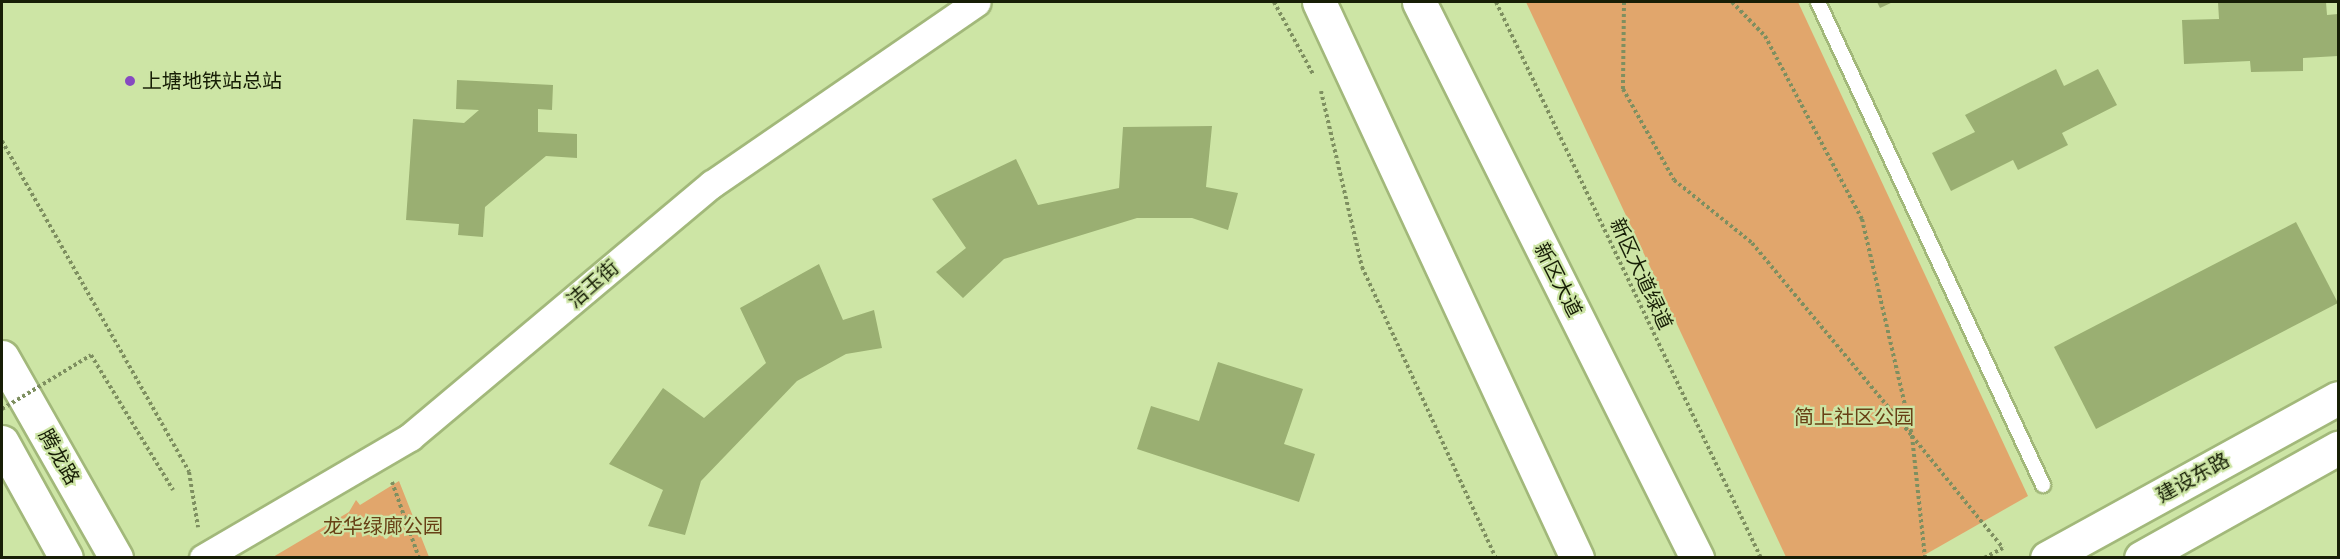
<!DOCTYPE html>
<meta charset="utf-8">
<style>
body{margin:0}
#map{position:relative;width:2340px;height:559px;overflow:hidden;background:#cde5a5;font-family:"DM Sans","Noto Sans SC",sans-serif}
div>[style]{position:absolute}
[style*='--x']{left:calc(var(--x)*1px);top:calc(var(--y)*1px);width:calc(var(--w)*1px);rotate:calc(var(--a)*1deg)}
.green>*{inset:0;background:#e1a66c}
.building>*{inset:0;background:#9aaf72}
.path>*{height:4px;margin-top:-2px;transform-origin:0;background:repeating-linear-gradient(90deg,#7e8f60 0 3px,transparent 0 6px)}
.roads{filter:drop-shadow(2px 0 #a2b87a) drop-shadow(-2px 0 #a2b87a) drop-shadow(0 2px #a2b87a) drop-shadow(0 -2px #a2b87a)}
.lane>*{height:14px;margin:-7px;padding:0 7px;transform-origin:7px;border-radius:7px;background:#fff}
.street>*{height:27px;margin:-13.5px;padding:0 13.5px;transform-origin:13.5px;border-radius:13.5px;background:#fff}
.secondary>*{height:33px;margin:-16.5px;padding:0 16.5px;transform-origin:16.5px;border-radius:16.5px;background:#fff}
.primary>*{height:33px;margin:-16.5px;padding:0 16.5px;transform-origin:16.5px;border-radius:16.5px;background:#fff}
.path-bridge>*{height:4px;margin-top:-2px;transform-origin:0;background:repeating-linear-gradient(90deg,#7e8f60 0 3px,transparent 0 6px)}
.dots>*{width:16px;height:16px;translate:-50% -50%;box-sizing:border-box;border:3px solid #cde5a5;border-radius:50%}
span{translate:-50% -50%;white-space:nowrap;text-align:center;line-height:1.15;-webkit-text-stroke:4.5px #cde5a5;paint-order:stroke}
.poi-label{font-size:20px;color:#171e06}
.left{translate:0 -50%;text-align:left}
.street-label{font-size:20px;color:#171e06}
.park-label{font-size:20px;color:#684116}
.frame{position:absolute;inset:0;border:3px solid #171e06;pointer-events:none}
</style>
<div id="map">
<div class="green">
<i style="clip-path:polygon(1526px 2px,1798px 2px,2028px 496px,1921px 557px,1786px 557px)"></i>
<i style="clip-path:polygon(399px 481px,429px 557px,273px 557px,349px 512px,356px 500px,360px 505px)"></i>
</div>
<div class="building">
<i style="clip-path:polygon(1877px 2px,1893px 2px,1880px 8px)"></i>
<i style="clip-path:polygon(2218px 2px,2326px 2px,2327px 15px,2338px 14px,2338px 56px,2303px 58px,2303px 71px,2251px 72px,2250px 61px,2184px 64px,2182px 20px,2219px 19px)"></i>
<i style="clip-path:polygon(2056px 69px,2064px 86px,2098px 69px,2117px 105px,2062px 133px,2068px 145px,2018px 170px,2013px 160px,1951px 191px,1932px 153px,1975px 132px,1965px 115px)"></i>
<i style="clip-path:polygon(457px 80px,553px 85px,552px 110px,538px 109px,538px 132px,577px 134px,577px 158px,546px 156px,485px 207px,483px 237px,458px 235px,459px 224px,406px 220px,413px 119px,464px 123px,479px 110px,456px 109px)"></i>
<i style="clip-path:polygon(1212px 126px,1206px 187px,1238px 193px,1228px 230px,1192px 218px,1137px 218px,1004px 259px,963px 298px,936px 272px,966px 248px,932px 199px,1016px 159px,1038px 205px,1119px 188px,1123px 127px)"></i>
<i style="clip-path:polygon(2296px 222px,2338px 303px,2096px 429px,2054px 347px)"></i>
<i style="clip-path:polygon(819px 264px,843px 320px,874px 310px,882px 348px,846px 354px,797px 381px,701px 481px,685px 535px,648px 526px,663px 490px,609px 464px,663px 388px,704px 418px,766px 363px,740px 308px)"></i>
<i style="clip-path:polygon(1218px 362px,1303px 389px,1284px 444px,1315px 454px,1299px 502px,1137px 449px,1151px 406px,1199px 421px)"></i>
</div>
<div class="path">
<i style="--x:1274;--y:2;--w:82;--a:61.6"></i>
<i style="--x:1496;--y:2;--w:616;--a:64.52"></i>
<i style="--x:1624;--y:2;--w:87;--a:90.7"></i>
<i style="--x:1623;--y:89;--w:104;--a:60.7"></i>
<i style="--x:1674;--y:180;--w:100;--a:38.9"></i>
<i style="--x:1752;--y:243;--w:251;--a:50.3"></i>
<i style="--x:1912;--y:436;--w:144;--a:50.9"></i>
<i style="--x:2003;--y:548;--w:21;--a:152"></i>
<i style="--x:1732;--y:2;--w:47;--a:45.9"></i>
<i style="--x:1765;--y:36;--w:207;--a:62.1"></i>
<i style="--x:1862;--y:219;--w:223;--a:77"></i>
<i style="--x:1912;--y:436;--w:123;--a:83.9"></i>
<i style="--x:1321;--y:91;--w:181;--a:76.9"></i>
<i style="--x:1362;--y:267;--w:320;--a:65.3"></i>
<i style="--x:2;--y:141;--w:380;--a:60.5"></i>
<i style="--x:189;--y:472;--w:56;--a:80.7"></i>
<i style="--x:392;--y:482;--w:81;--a:70.4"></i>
</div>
<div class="roads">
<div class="lane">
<i style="--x:1818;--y:2;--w:533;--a:65.02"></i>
</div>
<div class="street">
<i style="--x:203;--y:558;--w:240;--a:-30.3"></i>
<i style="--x:410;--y:437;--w:394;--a:-40"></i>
<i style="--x:712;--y:184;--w:321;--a:-34.5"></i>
</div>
<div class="secondary">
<i style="--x:2;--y:357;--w:231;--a:60.4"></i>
<i style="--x:2;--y:442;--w:132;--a:61.1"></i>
<i style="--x:2047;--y:558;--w:332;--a:-28.8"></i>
<i style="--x:2141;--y:558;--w:226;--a:-29.2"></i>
</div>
<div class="primary">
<i style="--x:1319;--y:2;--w:613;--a:65.11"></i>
<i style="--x:1419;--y:2;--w:622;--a:63.43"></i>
</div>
</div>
<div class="path-bridge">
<i style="--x:2;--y:409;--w:104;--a:-31.2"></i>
<i style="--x:91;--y:355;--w:158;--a:58.7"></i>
</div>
<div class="dots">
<i style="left:130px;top:81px;background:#864ac0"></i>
</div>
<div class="poi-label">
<span class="left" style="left:142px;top:81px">上塘地铁站总站</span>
</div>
<div class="street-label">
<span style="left:1641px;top:274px;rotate:65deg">新区大道绿道</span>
<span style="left:1558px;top:280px;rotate:63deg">新区大道</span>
<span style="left:593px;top:284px;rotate:-41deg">洁玉街</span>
<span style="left:59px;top:457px;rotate:60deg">腾龙路</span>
<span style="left:2193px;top:478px;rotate:-29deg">建设东路</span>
</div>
<div class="park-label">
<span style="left:1854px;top:417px">简上社区公园</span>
<span style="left:383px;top:526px">龙华绿廊公园</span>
</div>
<div class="frame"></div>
</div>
